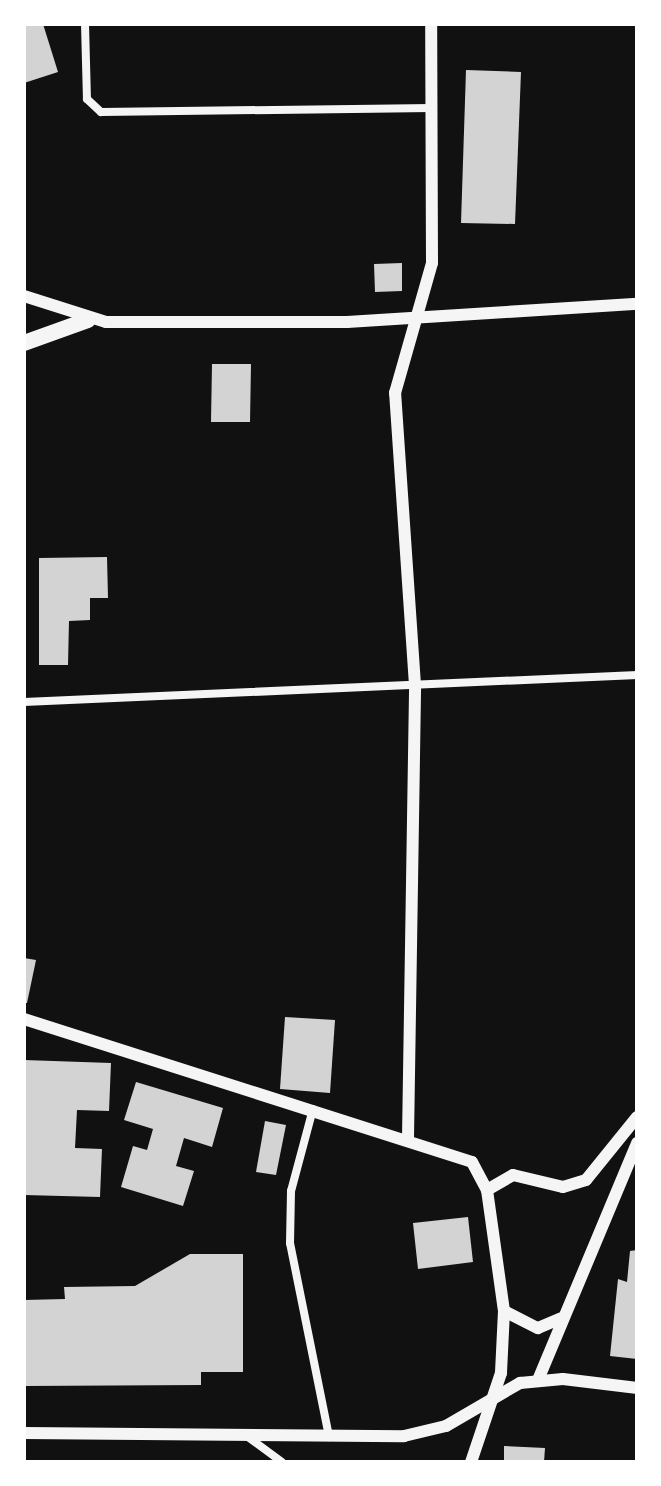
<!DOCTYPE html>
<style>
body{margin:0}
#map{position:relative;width:661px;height:1486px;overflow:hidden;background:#111;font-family:"Titillium Web",sans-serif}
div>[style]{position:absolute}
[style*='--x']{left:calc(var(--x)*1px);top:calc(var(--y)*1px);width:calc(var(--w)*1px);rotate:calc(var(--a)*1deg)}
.building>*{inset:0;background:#d3d3d3}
.minor>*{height:8px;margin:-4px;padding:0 4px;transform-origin:4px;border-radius:4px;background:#f5f5f5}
.tertiary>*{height:12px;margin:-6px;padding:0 6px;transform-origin:6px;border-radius:6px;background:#f5f5f5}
.primary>*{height:16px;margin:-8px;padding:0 8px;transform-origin:8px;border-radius:8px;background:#f5f5f5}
span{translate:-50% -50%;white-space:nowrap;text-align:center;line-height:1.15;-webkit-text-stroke:7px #fff;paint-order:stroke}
.frame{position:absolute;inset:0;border:26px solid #fff;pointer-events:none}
</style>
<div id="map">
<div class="building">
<i style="clip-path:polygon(31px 24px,43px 24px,58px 72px,24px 83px,24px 26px)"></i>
<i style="clip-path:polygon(466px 70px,521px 72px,515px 224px,461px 223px)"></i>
<i style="clip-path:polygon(402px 263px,402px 291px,375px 292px,374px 264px)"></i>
<i style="clip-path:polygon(212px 364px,251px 364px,250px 422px,211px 422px)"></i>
<i style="clip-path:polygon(107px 557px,108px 598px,90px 598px,90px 620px,69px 621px,68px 665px,39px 665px,39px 558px)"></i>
<i style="clip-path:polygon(24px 958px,36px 960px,27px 1003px,24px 1003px)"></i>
<i style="clip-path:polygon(285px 1017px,335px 1020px,330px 1093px,280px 1089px)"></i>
<i style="clip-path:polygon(24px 1060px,111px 1063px,109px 1111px,77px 1110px,75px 1148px,102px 1149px,100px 1197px,24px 1195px)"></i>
<i style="clip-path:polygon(136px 1082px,223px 1108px,212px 1147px,184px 1138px,176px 1166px,194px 1171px,183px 1206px,121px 1187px,133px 1146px,147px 1150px,153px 1129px,124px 1120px)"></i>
<i style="clip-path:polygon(265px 1121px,286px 1125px,276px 1175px,256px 1172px)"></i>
<i style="clip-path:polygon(468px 1217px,473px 1262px,418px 1269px,413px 1223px)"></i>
<i style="clip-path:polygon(637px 1250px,637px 1359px,610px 1356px,618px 1279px,627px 1282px,630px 1251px)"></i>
<i style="clip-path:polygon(190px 1254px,243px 1254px,243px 1372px,201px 1372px,201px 1385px,24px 1386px,24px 1300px,65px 1299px,64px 1287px,135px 1286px)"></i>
<i style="clip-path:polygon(504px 1446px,545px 1448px,544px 1462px,504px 1462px)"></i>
</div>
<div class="minor">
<i style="--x:85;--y:24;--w:75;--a:88.5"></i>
<i style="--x:87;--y:99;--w:19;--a:43"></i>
<i style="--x:101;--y:112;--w:331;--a:-0.7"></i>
<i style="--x:24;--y:702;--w:614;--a:-2.52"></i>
<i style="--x:313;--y:1109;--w:85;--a:105"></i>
<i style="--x:291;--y:1191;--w:52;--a:91.1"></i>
<i style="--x:290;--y:1243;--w:198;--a:78.6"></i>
<i style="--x:248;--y:1437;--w:42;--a:36.3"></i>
</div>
<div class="tertiary">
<i style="--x:24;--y:296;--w:86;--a:17.6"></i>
<i style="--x:106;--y:322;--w:241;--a:0"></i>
<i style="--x:347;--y:322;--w:291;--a:-3.6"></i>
<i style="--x:24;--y:1019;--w:470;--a:17.7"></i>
<i style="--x:472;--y:1162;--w:32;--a:62"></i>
<i style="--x:487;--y:1190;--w:122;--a:82"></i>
<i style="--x:504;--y:1311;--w:62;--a:92.8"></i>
<i style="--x:501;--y:1373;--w:94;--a:108.6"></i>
<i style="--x:408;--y:1138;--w:453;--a:-89.1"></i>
<i style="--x:415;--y:685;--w:293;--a:-93.9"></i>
<i style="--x:395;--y:393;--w:135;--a:-74.1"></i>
<i style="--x:432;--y:263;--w:239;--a:-90.2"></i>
<i style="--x:487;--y:1190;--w:30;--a:-30"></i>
<i style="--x:513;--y:1175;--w:51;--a:13.5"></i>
<i style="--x:563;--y:1187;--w:24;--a:-17"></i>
<i style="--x:586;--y:1180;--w:81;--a:-51"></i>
<i style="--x:504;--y:1311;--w:38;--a:27"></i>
<i style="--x:538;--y:1328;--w:25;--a:-23"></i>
<i style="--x:538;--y:1380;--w:257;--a:-67.3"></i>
<i style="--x:24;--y:1433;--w:380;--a:0.5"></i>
<i style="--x:404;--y:1436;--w:43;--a:-13.4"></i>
<i style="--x:446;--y:1426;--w:86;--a:-30.2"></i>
<i style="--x:520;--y:1383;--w:43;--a:-5.3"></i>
<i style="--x:563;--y:1379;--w:75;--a:6.9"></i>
</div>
<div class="primary">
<i style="--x:24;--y:343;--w:68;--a:-19.8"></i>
</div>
<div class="frame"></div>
</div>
